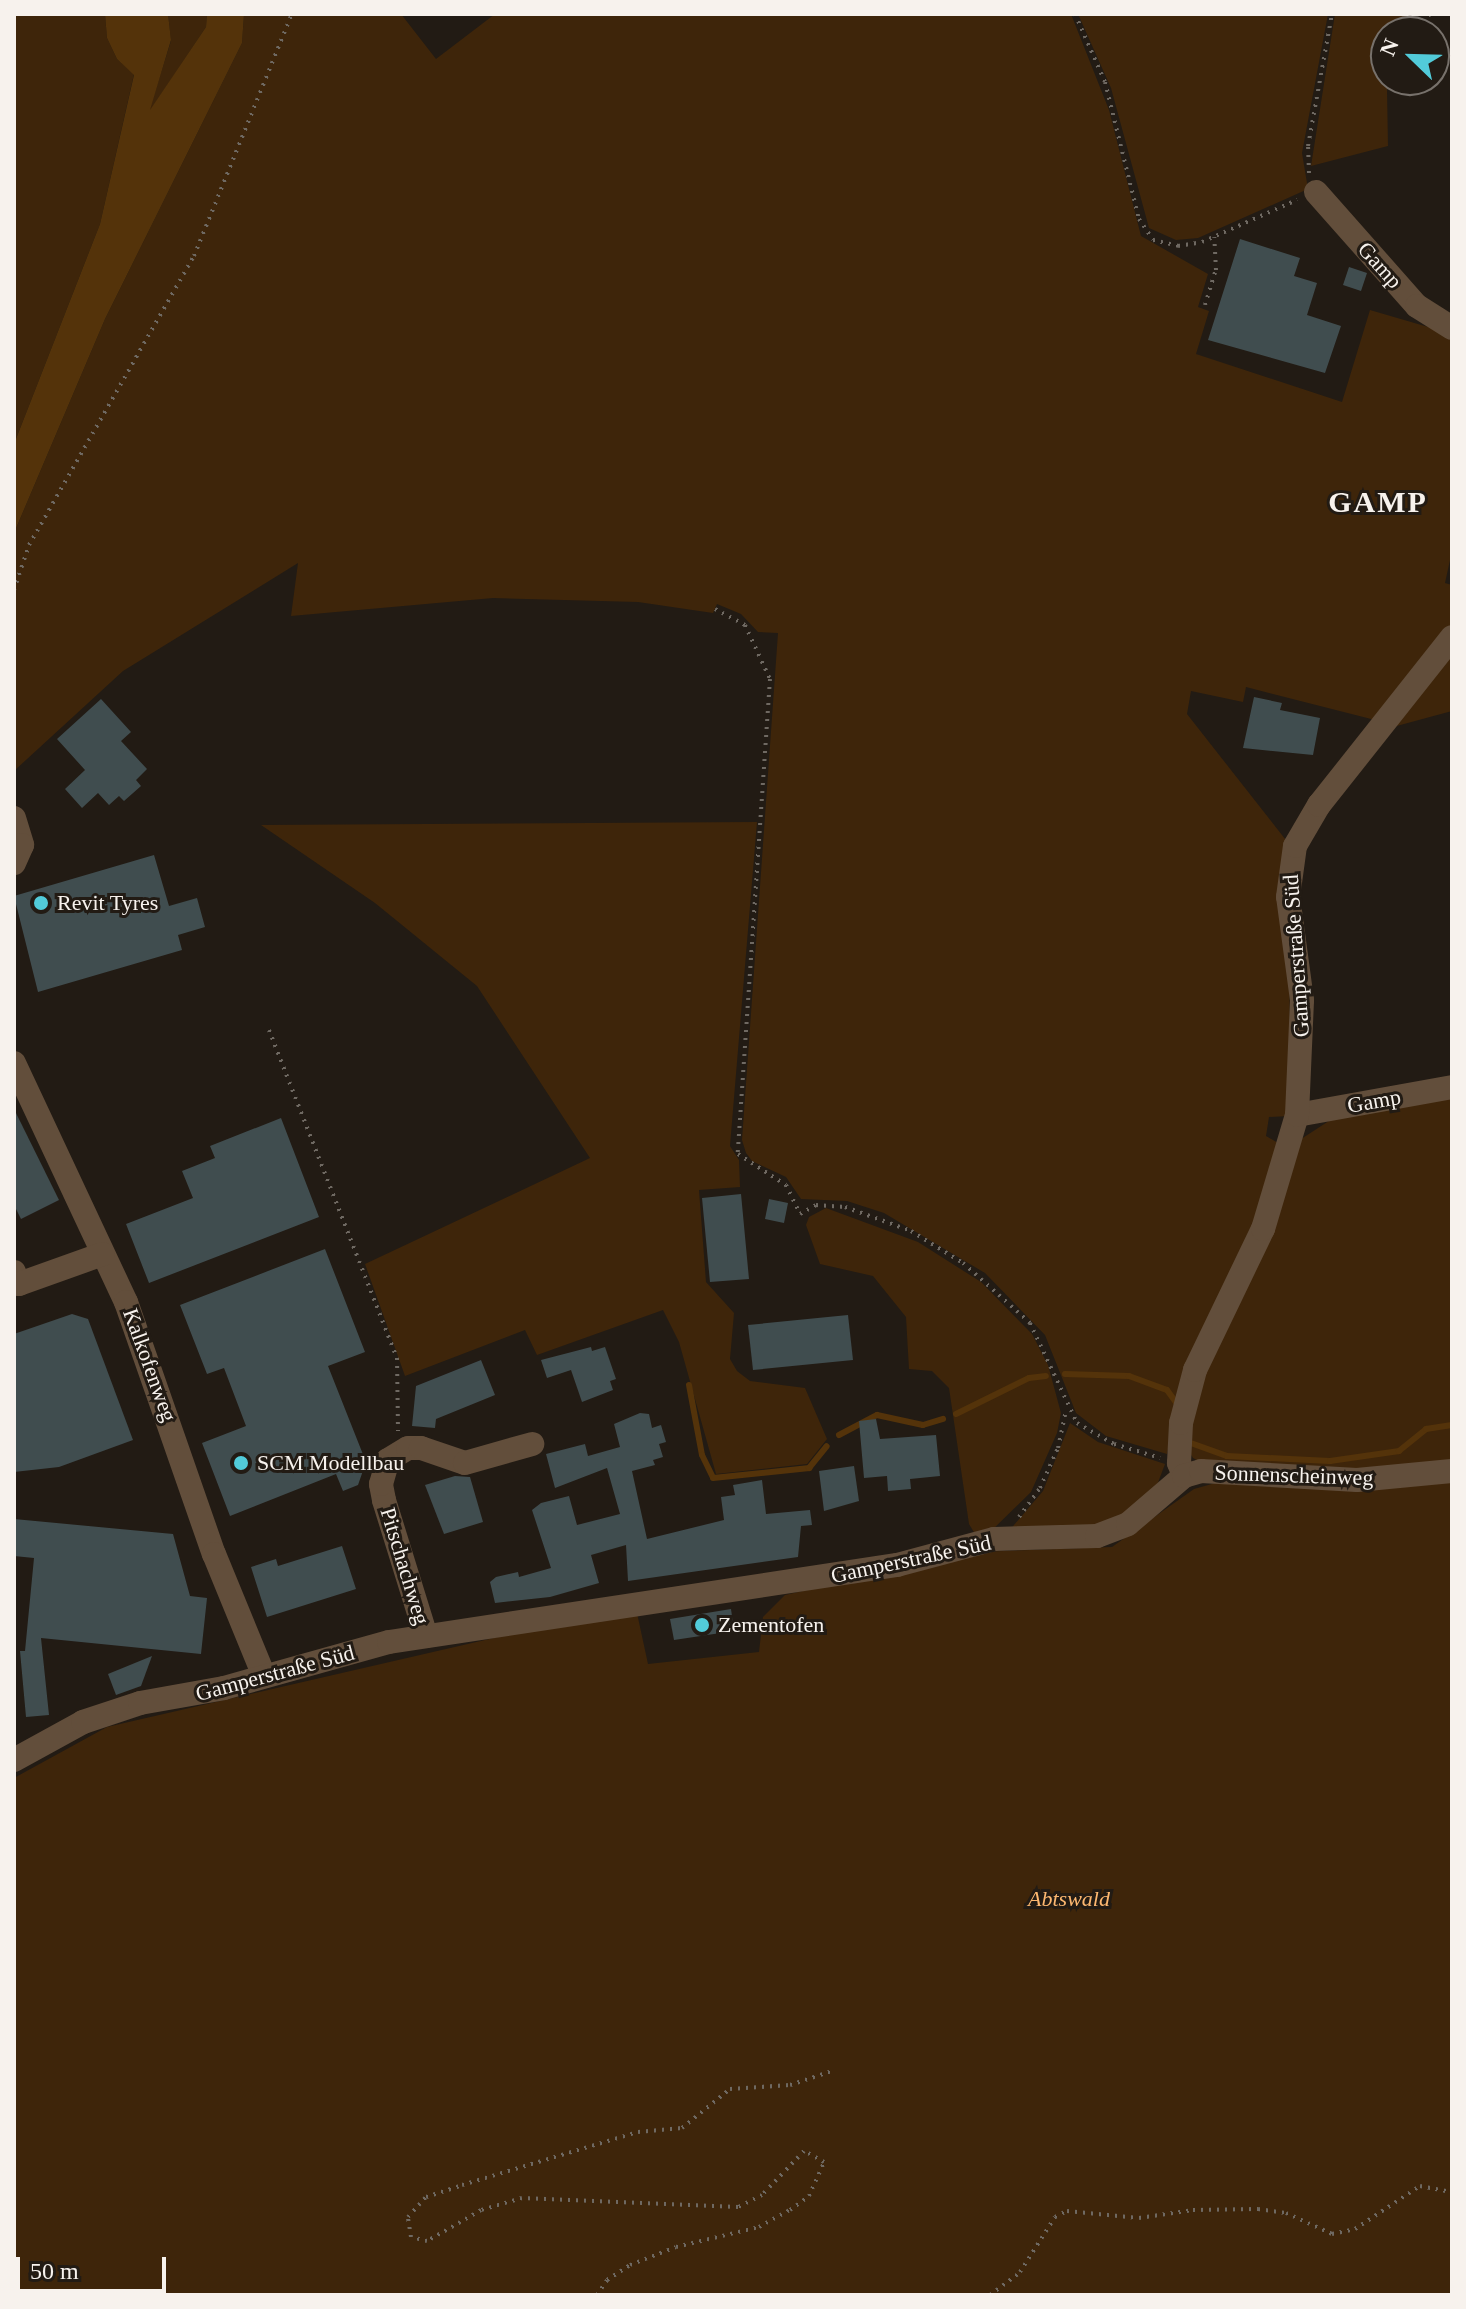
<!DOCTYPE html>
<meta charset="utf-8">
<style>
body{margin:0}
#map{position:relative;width:1466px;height:2309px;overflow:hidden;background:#221b14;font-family:Georgia,serif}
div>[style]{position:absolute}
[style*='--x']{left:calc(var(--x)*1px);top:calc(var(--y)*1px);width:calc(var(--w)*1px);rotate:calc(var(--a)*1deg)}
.green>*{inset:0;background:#3e250a}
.water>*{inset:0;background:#54330a}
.stream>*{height:6px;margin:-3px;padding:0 3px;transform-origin:3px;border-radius:3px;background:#54330a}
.building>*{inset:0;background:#404d4f}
.path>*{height:4px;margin-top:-2px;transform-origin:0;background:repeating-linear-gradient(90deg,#6f6962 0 2px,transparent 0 8px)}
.minor>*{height:24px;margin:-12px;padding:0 12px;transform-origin:12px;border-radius:12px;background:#624e3b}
.dots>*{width:22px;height:22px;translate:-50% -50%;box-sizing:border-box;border:4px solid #221b14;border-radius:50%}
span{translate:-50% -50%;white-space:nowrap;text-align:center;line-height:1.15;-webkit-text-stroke:6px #221b14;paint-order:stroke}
.street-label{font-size:22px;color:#f7f2ed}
.poi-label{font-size:22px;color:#f7f2ed}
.left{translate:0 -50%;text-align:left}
.park-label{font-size:22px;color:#fdb870;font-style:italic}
.district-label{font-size:30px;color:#f7f2ed;font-weight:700;letter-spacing:2px}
.frame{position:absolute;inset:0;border:16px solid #f7f2ed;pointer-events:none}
.north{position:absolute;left:1370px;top:16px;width:80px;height:80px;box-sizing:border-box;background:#221b14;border:2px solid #77716b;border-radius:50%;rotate:293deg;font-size:22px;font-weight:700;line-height:32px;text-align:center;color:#f7f2ed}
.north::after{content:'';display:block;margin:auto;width:28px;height:36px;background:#52cbd9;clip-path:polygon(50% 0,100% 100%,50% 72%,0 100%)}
.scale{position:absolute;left:16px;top:2257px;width:150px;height:36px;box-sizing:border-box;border:4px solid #f7f2ed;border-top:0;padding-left:10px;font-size:24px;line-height:28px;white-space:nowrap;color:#f7f2ed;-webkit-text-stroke:6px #221b14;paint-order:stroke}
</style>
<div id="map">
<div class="green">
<i style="clip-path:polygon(14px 14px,105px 14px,107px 38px,117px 59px,134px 74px,100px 224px,14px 444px)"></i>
<i style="clip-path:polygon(168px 14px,207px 14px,206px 27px,148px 114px,171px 41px)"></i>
<i style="clip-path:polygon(244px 14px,401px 14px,436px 59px,495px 14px,1071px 14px,1109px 110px,1141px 236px,1208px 274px,1198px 307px,1209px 311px,1196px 354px,1342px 402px,1370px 310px,1452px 334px,1452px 551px,1445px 583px,1452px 585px,1452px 628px,1379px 721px,1246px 687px,1243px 702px,1191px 691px,1187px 714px,1289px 844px,1290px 1116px,1269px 1117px,1266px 1136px,1283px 1146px,1264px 1208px,1174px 1419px,1167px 1454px,1106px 1436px,1076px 1413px,1045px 1335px,985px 1273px,884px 1213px,847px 1201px,801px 1199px,786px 1177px,752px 1161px,746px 1153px,742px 1140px,778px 633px,758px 632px,741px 614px,717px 604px,713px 613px,638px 602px,493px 598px,291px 616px,298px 563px,123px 671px,14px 771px,14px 533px,105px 319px,242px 43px)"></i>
<i style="clip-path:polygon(1078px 14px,1328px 14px,1302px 153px,1308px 189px,1198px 238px,1176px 240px,1149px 228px,1111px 88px)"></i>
<i style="clip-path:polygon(1335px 14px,1411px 14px,1401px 32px,1386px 32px,1388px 146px,1311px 166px)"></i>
<i style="clip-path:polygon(1452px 646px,1452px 711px,1393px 727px)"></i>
<i style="clip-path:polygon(757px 822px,730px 1146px,739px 1160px,740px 1187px,699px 1190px,706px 1282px,734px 1313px,730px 1359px,737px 1371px,750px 1381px,805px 1388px,827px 1439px,807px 1464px,716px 1474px,679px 1342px,663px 1310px,537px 1355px,525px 1330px,405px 1376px,365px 1264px,590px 1158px,477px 986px,375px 903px,261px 825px)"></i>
<i style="clip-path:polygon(1452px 1097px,1452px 1465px,1353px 1473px,1204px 1464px,1193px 1458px,1186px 1447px,1191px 1399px,1295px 1143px,1335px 1117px)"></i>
<i style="clip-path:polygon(826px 1208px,918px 1242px,981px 1282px,1032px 1334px,1048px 1365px,1061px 1413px,1057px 1433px,1031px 1492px,986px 1536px,975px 1534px,969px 1524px,949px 1388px,932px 1371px,909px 1369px,906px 1317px,873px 1276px,820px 1264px,806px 1225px,809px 1217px)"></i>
<i style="clip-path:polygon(1070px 1423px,1098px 1442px,1165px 1464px,1156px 1488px,1118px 1524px,1008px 1532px,1043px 1491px)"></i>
<i style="clip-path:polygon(1233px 1478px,1452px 1478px,1452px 2295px,14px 2295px,14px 1778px,107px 1727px,568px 1621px,637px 1613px,648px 1664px,759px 1652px,763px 1617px,785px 1595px,976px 1552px,1112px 1547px,1194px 1489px)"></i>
</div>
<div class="water">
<i style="clip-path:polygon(105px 14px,168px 14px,171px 40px,150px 110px,206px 27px,207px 14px,244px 14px,242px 43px,105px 319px,14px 533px,14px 444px,100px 224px,134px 75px,117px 59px,107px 38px)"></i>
</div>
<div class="stream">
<i style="--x:1065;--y:1374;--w:64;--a:1.8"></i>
<i style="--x:1129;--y:1376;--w:40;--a:20.2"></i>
<i style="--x:1167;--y:1390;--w:17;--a:54"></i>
<i style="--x:689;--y:1385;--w:71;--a:79.5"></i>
<i style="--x:702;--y:1455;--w:25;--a:64"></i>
<i style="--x:713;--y:1478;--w:97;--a:-5.9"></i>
<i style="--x:809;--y:1468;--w:28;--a:-51"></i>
<i style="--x:956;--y:1414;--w:81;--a:-26.3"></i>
<i style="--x:1029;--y:1378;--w:17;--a:-7"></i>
<i style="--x:839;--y:1435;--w:43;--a:-27.8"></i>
<i style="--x:877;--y:1415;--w:47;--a:12.3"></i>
<i style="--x:923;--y:1425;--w:21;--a:-17"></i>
<i style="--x:1188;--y:1442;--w:41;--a:19.7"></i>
<i style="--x:1227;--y:1456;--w:103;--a:2.8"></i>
<i style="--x:1330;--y:1461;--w:70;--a:-8.2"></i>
<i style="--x:1399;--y:1451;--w:35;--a:-39"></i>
<i style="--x:1426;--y:1429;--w:26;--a:-9"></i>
</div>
<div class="building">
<i style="clip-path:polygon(1240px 239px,1300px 258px,1294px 276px,1317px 283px,1307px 315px,1341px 326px,1325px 373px,1208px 340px)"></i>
<i style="clip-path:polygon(1349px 267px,1367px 273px,1361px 291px,1343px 285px)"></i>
<i style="clip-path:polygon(1254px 697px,1282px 703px,1280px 710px,1320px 718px,1313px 755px,1243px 748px)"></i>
<i style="clip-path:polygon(101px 699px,131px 732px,121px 741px,147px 769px,136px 780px,141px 786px,124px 801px,119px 796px,109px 805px,98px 793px,82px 808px,65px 789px,85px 770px,57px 739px)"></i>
<i style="clip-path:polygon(154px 855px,169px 906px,197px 898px,205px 927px,178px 935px,182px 950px,38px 992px,14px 896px)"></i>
<i style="clip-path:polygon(14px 1109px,59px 1200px,21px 1219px,14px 1205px)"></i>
<i style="clip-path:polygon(281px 1118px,319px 1217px,149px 1283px,126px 1224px,193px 1198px,182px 1171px,215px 1158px,210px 1146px)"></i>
<i style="clip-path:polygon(741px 1194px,749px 1279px,710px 1282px,702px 1198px)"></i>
<i style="clip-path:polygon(769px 1199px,788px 1203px,784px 1223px,765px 1219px)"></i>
<i style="clip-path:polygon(325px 1249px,365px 1352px,328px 1366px,366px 1462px,358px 1485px,343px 1491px,336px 1474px,230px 1516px,202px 1443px,246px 1426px,224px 1368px,207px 1374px,180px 1305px)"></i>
<i style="clip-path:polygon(72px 1314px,88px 1319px,133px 1440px,59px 1467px,14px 1472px,14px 1334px)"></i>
<i style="clip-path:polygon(848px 1315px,853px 1360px,753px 1370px,748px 1325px)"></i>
<i style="clip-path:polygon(591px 1347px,592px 1351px,605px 1347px,616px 1379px,610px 1381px,613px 1390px,582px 1402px,571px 1370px,547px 1378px,541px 1360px)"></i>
<i style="clip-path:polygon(481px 1360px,495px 1395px,436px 1419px,435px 1428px,412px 1426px,416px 1386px)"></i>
<i style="clip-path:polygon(640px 1413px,649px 1414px,652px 1428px,661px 1425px,666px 1442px,659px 1444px,663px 1457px,653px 1460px,655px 1465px,632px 1471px,647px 1539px,724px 1520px,721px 1497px,735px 1495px,733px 1485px,762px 1480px,766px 1514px,810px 1510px,812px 1525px,801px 1526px,798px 1557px,628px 1581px,626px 1545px,591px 1555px,599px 1583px,550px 1597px,495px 1603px,490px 1582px,496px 1577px,518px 1572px,519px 1577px,551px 1568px,532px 1510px,541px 1503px,569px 1496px,577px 1525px,620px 1514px,607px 1468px,555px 1488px,546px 1454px,585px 1444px,588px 1456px,620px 1447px,614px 1424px)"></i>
<i style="clip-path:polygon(876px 1419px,880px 1439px,936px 1435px,940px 1476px,910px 1479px,911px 1489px,888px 1491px,887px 1476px,864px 1478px,859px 1421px)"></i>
<i style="clip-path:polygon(854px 1466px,859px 1501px,824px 1511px,819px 1471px)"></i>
<i style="clip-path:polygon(455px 1476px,470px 1477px,483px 1522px,444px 1534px,425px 1485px)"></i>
<i style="clip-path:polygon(14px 1519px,173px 1534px,190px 1596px,207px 1598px,201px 1654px,41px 1638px,49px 1715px,26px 1717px,20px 1651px,25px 1651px,34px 1558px,14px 1556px)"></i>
<i style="clip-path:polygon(342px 1546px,356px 1589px,267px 1617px,251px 1567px,276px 1559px,278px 1566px)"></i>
<i style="clip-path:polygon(731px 1609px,734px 1631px,674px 1640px,670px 1619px)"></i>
<i style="clip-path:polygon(152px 1656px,141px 1686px,116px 1695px,108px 1674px)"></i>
</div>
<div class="path">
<i style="--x:1075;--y:14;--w:74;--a:66.2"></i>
<i style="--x:1105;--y:82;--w:141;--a:76.1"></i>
<i style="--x:1139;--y:219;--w:25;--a:56"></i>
<i style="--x:1153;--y:240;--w:26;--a:13"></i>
<i style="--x:1178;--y:246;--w:24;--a:-9"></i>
<i style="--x:1202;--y:242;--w:104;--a:-23.9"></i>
<i style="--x:1411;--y:32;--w:26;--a:-43"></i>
<i style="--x:1309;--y:173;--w:27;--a:-92"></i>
<i style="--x:1308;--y:146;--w:134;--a:-79.7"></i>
<i style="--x:1205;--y:305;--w:37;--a:-73"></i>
<i style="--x:1216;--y:270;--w:33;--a:-93"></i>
<i style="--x:14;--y:590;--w:47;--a:-71.6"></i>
<i style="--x:29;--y:545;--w:333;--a:-60.3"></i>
<i style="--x:194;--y:256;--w:261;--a:-68"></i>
<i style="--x:715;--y:609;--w:34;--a:28"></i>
<i style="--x:745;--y:625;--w:60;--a:65.2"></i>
<i style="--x:770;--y:679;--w:476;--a:93.9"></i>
<i style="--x:738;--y:1154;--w:57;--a:32.9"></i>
<i style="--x:786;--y:1185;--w:32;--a:64"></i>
<i style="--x:800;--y:1214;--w:18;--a:-29"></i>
<i style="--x:816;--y:1205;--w:29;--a:4"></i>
<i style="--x:845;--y:1207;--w:70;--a:20"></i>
<i style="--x:911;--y:1231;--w:61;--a:31.6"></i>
<i style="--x:963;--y:1263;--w:90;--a:41.8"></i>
<i style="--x:1030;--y:1323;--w:110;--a:64.8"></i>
<i style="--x:1077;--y:1423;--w:43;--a:29.6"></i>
<i style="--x:1114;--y:1444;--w:48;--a:16.9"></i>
<i style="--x:269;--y:1030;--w:352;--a:68.7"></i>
<i style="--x:397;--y:1358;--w:73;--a:89.2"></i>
<i style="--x:1019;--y:1517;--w:36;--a:-54"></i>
<i style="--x:1040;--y:1488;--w:44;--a:-65.8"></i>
<i style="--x:1058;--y:1448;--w:39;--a:-78"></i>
<i style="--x:597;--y:2295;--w:18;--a:-56"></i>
<i style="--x:607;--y:2280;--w:27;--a:-33"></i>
<i style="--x:630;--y:2265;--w:49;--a:-21.4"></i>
<i style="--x:676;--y:2247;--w:85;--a:-13.5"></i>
<i style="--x:759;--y:2227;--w:35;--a:-29"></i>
<i style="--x:790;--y:2210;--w:24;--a:-36"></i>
<i style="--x:809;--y:2196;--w:37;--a:-66"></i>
<i style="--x:824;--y:2162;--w:23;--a:-151"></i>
<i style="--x:804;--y:2151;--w:61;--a:133.7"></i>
<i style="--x:762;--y:2195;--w:27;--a:153"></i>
<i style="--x:738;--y:2207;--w:216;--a:-177.6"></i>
<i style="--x:522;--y:2198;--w:43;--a:163.7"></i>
<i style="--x:481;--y:2210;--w:62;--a:150.1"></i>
<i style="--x:427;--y:2241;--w:16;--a:-166"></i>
<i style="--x:411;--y:2237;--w:20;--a:-99"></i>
<i style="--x:408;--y:2217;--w:27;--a:-48"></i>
<i style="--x:426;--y:2197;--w:38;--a:-18"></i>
<i style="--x:462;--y:2185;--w:184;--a:-16.8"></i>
<i style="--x:638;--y:2132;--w:44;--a:-5.2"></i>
<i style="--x:682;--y:2128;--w:62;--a:-39.1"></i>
<i style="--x:730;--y:2089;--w:60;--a:-3.8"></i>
<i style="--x:790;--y:2085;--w:44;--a:-18.4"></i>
<i style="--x:990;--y:2295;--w:38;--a:-37"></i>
<i style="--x:1020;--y:2272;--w:65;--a:-57.5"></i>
<i style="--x:1055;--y:2217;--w:13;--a:-27"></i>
<i style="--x:1067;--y:2211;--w:72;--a:5.6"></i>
<i style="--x:1139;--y:2218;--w:55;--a:-8.4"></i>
<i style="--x:1193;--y:2210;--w:65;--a:-0.9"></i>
<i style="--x:1258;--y:2209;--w:28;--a:8"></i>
<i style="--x:1286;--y:2213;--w:51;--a:24.5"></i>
<i style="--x:1332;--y:2234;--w:24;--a:-12"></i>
<i style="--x:1355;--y:2229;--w:78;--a:-33.5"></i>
<i style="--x:1420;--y:2186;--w:33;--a:11"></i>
</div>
<div class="minor">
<i style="--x:1316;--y:192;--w:152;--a:48.5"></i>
<i style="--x:1417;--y:306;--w:41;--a:32.2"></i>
<i style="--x:14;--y:818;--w:28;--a:73"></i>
<i style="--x:22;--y:845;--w:20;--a:114"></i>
<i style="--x:14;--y:1063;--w:264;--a:64.9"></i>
<i style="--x:126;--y:1302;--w:267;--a:70.8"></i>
<i style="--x:214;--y:1554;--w:132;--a:67.7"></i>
<i style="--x:1297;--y:1115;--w:158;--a:-10.2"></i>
<i style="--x:14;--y:1272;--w:13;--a:67"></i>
<i style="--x:19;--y:1284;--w:89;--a:-19.7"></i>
<i style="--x:1184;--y:1476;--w:14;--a:-111"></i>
<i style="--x:1179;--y:1463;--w:40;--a:-87.1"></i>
<i style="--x:1181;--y:1423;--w:55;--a:-75.2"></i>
<i style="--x:1195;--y:1370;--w:157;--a:-64.3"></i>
<i style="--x:1263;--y:1229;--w:119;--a:-73.4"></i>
<i style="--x:1297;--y:1115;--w:115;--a:-87.5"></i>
<i style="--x:1302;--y:1000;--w:104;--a:-97.7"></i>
<i style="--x:1288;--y:897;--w:51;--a:-82.2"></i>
<i style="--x:1295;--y:846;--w:48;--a:-59.7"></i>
<i style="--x:1319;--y:805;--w:214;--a:-51.6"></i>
<i style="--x:426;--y:1636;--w:142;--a:-107.2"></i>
<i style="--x:384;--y:1500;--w:16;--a:-101"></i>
<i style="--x:381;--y:1484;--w:25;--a:-74"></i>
<i style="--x:388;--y:1460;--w:23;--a:-31"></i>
<i style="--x:408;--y:1448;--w:13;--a:0"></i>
<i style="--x:421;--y:1448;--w:46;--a:18.8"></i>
<i style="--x:465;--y:1463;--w:70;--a:-15.8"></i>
<i style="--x:14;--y:1760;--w:79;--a:-28.8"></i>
<i style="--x:83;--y:1722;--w:60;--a:-18.4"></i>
<i style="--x:140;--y:1703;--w:85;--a:-10.1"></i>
<i style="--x:224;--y:1688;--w:171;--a:-15.6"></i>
<i style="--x:389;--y:1642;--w:514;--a:-8.62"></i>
<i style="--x:897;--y:1565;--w:100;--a:-15"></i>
<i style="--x:994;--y:1539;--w:103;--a:-1.7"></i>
<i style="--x:1097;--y:1536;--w:33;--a:-21"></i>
<i style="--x:1128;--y:1524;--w:74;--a:-40.6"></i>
<i style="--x:1184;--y:1476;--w:18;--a:-16"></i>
<i style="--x:1201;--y:1471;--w:156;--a:3.3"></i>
<i style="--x:1357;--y:1480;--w:95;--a:-5.4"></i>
</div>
<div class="dots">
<i style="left:41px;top:903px;background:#52cbd9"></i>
<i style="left:241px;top:1463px;background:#52cbd9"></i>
<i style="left:702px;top:1625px;background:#52cbd9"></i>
</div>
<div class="street-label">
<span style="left:1380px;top:265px;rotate:48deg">Gamp</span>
<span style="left:1296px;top:956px;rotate:-94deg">Gamperstraße Süd</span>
<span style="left:1374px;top:1101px;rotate:-10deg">Gamp</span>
<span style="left:150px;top:1365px;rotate:70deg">Kalkofenweg</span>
<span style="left:1294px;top:1475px;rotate:2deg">Sonnenscheinweg</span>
<span style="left:911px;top:1559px;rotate:-12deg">Gamperstraße Süd</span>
<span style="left:405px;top:1566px;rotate:73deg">Pitschachweg</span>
<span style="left:275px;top:1673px;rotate:-15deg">Gamperstraße Süd</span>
</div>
<div class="poi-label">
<span class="left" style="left:57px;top:903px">Revit Tyres</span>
<span class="left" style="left:257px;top:1463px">SCM Modellbau</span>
<span class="left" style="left:718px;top:1625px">Zementofen</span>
</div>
<div class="park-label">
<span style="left:1069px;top:1899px">Abtswald</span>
</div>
<div class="district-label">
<span style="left:1378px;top:502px">GAMP</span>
</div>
<div class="frame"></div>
<div class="north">N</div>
<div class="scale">50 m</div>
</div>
